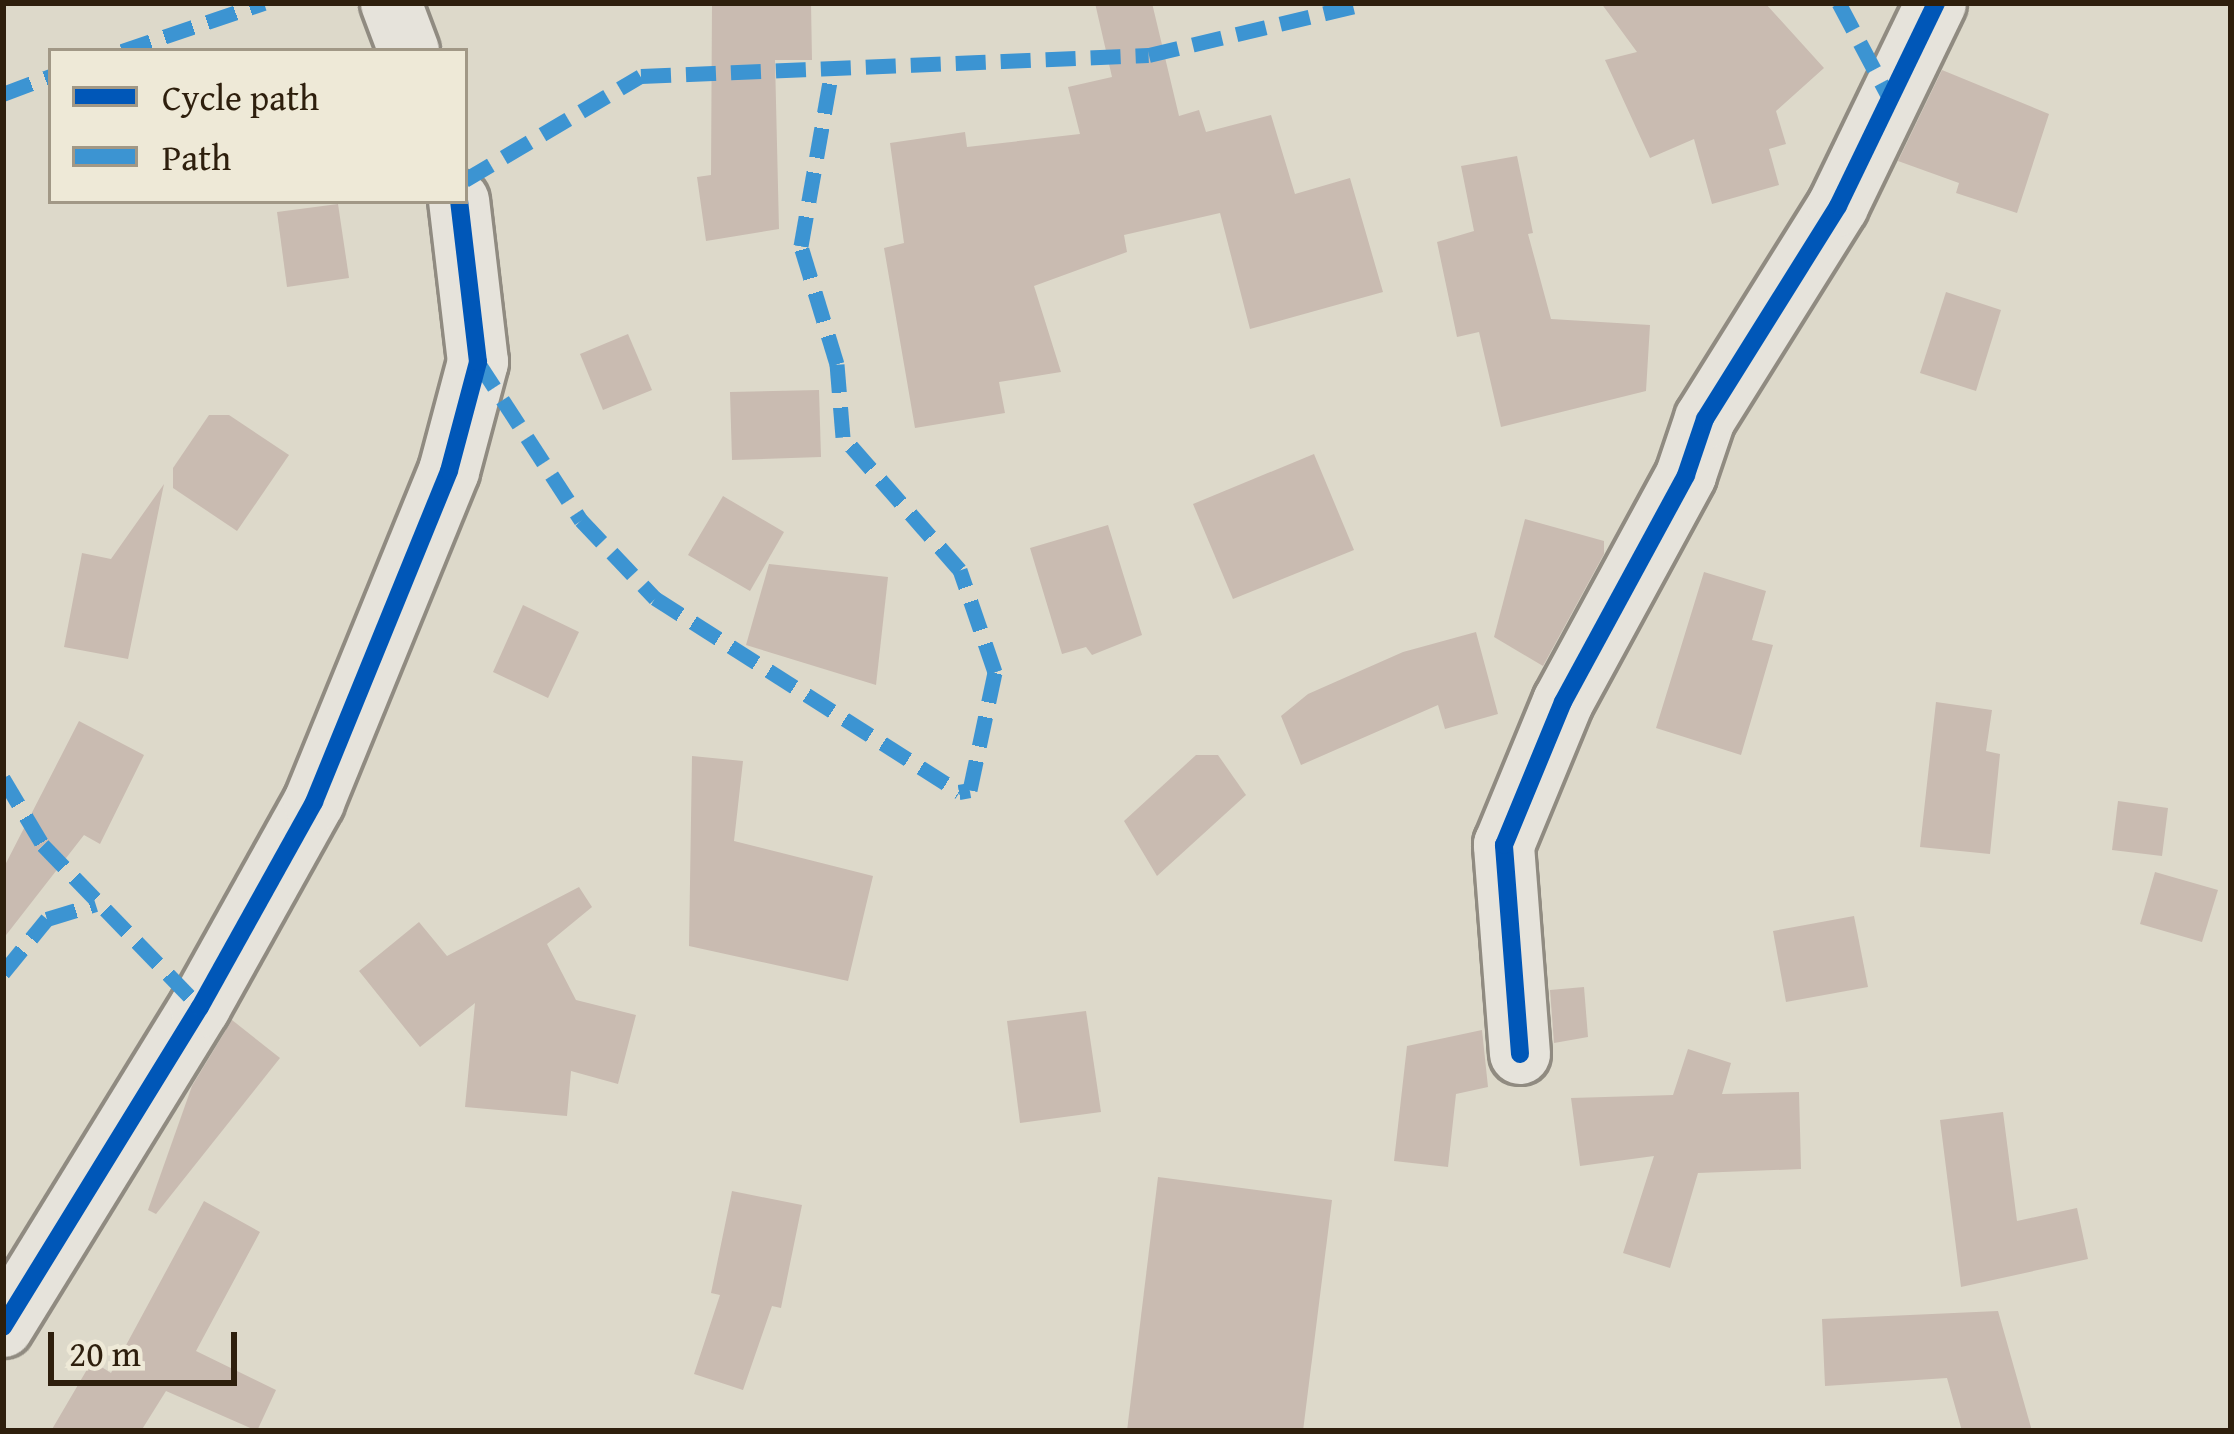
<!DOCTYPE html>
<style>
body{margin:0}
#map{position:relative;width:2234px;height:1434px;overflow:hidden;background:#ddd9ca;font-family:"Gentium Book Plus",serif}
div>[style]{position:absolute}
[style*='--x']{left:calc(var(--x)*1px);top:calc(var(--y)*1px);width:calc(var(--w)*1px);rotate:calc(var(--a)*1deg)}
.building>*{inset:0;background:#c9bbb1}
.roads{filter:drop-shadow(3px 0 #908b81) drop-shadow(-3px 0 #908b81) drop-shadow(0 3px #908b81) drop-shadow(0 -3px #908b81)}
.street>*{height:60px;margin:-30px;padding:0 30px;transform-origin:30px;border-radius:30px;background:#e6e3db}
.quiet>*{height:15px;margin-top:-7.5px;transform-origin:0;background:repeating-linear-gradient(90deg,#3c94d2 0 30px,transparent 0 45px)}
.cycleway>*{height:18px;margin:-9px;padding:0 9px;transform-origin:9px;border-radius:9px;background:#0057b8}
span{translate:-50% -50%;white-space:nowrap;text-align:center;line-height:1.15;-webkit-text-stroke:9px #eee9d7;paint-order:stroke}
.frame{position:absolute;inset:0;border:6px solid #2e1f0d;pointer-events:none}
.legend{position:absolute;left:48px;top:48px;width:420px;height:156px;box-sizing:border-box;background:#eee9d7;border:3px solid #a19886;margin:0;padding:15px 21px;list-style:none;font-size:36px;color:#2e1f0d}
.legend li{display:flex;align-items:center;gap:24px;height:60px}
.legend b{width:60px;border:3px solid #a19886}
.scale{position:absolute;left:48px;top:1332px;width:189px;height:54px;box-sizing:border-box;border:6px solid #2e1f0d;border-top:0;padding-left:15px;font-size:36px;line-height:42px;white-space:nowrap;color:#2e1f0d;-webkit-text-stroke:9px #eee9d7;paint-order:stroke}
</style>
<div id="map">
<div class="building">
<i style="clip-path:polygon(712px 3px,811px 3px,812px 60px,775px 60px,779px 229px,706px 241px,697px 177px,711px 175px)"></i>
<i style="clip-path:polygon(1095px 3px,1152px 3px,1179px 116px,1199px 110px,1206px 132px,1271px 115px,1295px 194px,1350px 178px,1383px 292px,1250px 329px,1220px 213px,1124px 235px,1127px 252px,1034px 286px,1061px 372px,999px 382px,1005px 413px,915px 428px,884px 248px,904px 243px,890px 143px,965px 132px,967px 147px,1080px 134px,1068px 87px,1112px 77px)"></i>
<i style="clip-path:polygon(1601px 3px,1765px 3px,1824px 68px,1776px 111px,1786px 144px,1769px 149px,1779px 185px,1712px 204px,1694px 139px,1650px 158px,1605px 60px,1637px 52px)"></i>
<i style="clip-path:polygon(1942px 70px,2049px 114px,2017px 213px,1956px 193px,1959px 183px,1898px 161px)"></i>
<i style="clip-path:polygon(1517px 156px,1533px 233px,1528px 234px,1551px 319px,1650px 325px,1646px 391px,1501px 427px,1479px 332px,1457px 337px,1437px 242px,1474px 231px,1461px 166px)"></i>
<i style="clip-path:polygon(338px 204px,349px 278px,287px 287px,277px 212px)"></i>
<i style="clip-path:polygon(1946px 292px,2001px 310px,1976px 391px,1920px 373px)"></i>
<i style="clip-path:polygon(628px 334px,652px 390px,603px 410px,580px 354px)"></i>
<i style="clip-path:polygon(819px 390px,821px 457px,732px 460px,730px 392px)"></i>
<i style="clip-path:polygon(209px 415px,229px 415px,289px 455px,237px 531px,173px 488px,173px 468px)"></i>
<i style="clip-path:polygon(1314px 454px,1354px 550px,1233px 599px,1193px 504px)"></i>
<i style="clip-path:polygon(164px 484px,128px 659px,64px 647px,82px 553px,111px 559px)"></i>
<i style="clip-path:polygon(723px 496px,784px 532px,750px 591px,688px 555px)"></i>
<i style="clip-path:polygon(1525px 519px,1604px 541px,1604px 554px,1543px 666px,1494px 637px)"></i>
<i style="clip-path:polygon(1108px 525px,1142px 635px,1092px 655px,1086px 647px,1062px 654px,1030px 548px)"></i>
<i style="clip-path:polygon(769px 564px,888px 577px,876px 685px,746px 645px)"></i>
<i style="clip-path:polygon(1704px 572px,1766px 591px,1752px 640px,1773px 645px,1741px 755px,1656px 728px)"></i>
<i style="clip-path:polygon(523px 605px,579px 632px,548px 698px,493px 672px)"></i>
<i style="clip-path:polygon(1476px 632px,1498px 714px,1445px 729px,1438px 705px,1301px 765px,1281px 716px,1308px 694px,1403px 652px)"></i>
<i style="clip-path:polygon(1936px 702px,1992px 710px,1986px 751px,2000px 754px,1990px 854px,1920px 847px)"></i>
<i style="clip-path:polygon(79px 721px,144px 755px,100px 844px,84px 835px,3px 939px,3px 869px)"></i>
<i style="clip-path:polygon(1196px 755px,1218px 755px,1246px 795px,1157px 876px,1124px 821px)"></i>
<i style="clip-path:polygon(692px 756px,743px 761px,734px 841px,873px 876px,848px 981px,689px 946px)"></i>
<i style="clip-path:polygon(2118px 801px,2168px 808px,2162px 856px,2112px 850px)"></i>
<i style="clip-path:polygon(2155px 872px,2218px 890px,2202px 942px,2140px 924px)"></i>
<i style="clip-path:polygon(579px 887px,592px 907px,547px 944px,576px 1000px,636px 1015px,618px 1084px,571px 1071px,567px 1116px,465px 1107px,475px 1003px,420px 1047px,359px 971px,419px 922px,447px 956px)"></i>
<i style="clip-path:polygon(1854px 916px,1868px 987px,1786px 1002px,1773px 931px)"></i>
<i style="clip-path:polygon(1584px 987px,1588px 1037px,1554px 1043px,1550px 990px)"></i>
<i style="clip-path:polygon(1086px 1011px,1101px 1112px,1020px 1123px,1007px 1021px)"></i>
<i style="clip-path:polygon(232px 1020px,280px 1058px,156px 1214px,148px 1210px,192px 1086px)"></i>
<i style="clip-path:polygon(1482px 1030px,1488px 1087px,1456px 1094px,1448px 1167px,1394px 1161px,1407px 1046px)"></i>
<i style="clip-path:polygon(1688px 1049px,1731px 1063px,1722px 1094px,1799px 1092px,1801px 1169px,1698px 1173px,1670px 1268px,1623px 1253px,1654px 1156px,1580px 1166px,1571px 1098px,1673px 1095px)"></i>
<i style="clip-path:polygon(2003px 1112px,2017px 1221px,2077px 1208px,2088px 1259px,1961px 1287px,1940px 1120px)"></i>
<i style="clip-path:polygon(1158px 1177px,1332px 1200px,1303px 1431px,1127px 1431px)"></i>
<i style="clip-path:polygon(732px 1191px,802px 1205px,781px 1308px,772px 1306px,743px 1390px,694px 1374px,720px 1295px,711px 1293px)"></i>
<i style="clip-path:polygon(204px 1201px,260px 1232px,196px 1351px,276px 1390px,257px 1431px,166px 1391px,141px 1431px,51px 1431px,92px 1361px,111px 1373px)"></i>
<i style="clip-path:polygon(1998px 1311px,2032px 1431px,1962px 1431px,1947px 1378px,1825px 1386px,1822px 1319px)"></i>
</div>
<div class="roads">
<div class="street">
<i style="--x:391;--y:3;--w:51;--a:69.4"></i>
<i style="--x:1520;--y:1054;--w:210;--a:-94.4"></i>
<i style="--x:1504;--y:845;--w:155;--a:-67.6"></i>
<i style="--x:1563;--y:702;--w:258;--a:-61.5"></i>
<i style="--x:1686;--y:475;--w:59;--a:-71.3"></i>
<i style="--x:1705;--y:419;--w:251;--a:-58"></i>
<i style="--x:1838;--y:206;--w:225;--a:-64.2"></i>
<i style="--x:3;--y:1327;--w:376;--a:-58.4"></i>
<i style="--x:200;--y:1007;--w:235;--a:-60.9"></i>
<i style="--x:314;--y:802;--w:357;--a:-67.8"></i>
<i style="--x:449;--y:471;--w:113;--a:-75.1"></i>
<i style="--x:478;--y:362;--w:162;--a:-96.7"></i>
</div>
</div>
<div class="quiet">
<i style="--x:1839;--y:3;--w:109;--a:62"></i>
<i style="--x:122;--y:51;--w:150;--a:-18.7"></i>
<i style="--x:3;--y:94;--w:51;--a:-20.6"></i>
<i style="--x:465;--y:180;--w:204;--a:-30.6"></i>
<i style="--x:641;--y:76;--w:508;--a:-2.37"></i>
<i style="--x:1149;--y:55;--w:225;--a:-13.4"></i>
<i style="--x:478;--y:362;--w:189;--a:56.9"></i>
<i style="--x:581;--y:520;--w:108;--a:46.5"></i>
<i style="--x:655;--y:598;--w:361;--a:32.5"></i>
<i style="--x:959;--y:792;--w:11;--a:-10"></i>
<i style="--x:970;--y:790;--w:121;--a:-78"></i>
<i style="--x:995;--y:672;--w:108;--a:-108.9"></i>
<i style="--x:960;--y:570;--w:177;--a:-131.3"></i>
<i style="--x:843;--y:437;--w:73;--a:-94.7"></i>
<i style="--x:837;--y:364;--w:123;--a:-107"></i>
<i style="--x:801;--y:246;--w:179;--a:-80"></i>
<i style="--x:3;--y:778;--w:78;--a:59.2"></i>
<i style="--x:43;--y:845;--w:226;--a:45.9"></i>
<i style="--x:3;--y:973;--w:70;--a:-50.8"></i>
<i style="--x:47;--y:919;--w:51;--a:-17"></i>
</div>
<div class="cycleway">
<i style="--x:1520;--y:1054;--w:210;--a:-94.4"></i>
<i style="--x:1504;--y:845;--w:155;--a:-67.6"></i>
<i style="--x:1563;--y:702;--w:258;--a:-61.5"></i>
<i style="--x:1686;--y:475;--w:59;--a:-71.3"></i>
<i style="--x:1705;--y:419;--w:251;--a:-58"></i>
<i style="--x:1838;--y:206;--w:225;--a:-64.2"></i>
<i style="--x:3;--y:1327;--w:376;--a:-58.4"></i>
<i style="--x:200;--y:1007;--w:235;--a:-60.9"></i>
<i style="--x:314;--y:802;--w:357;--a:-67.8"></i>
<i style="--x:449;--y:471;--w:113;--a:-75.1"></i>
<i style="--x:478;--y:362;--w:162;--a:-96.7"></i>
</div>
<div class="frame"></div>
<ul class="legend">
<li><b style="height:15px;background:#0057b8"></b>Cycle path</li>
<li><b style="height:15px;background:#3c94d2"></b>Path</li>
</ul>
<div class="scale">20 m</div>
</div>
